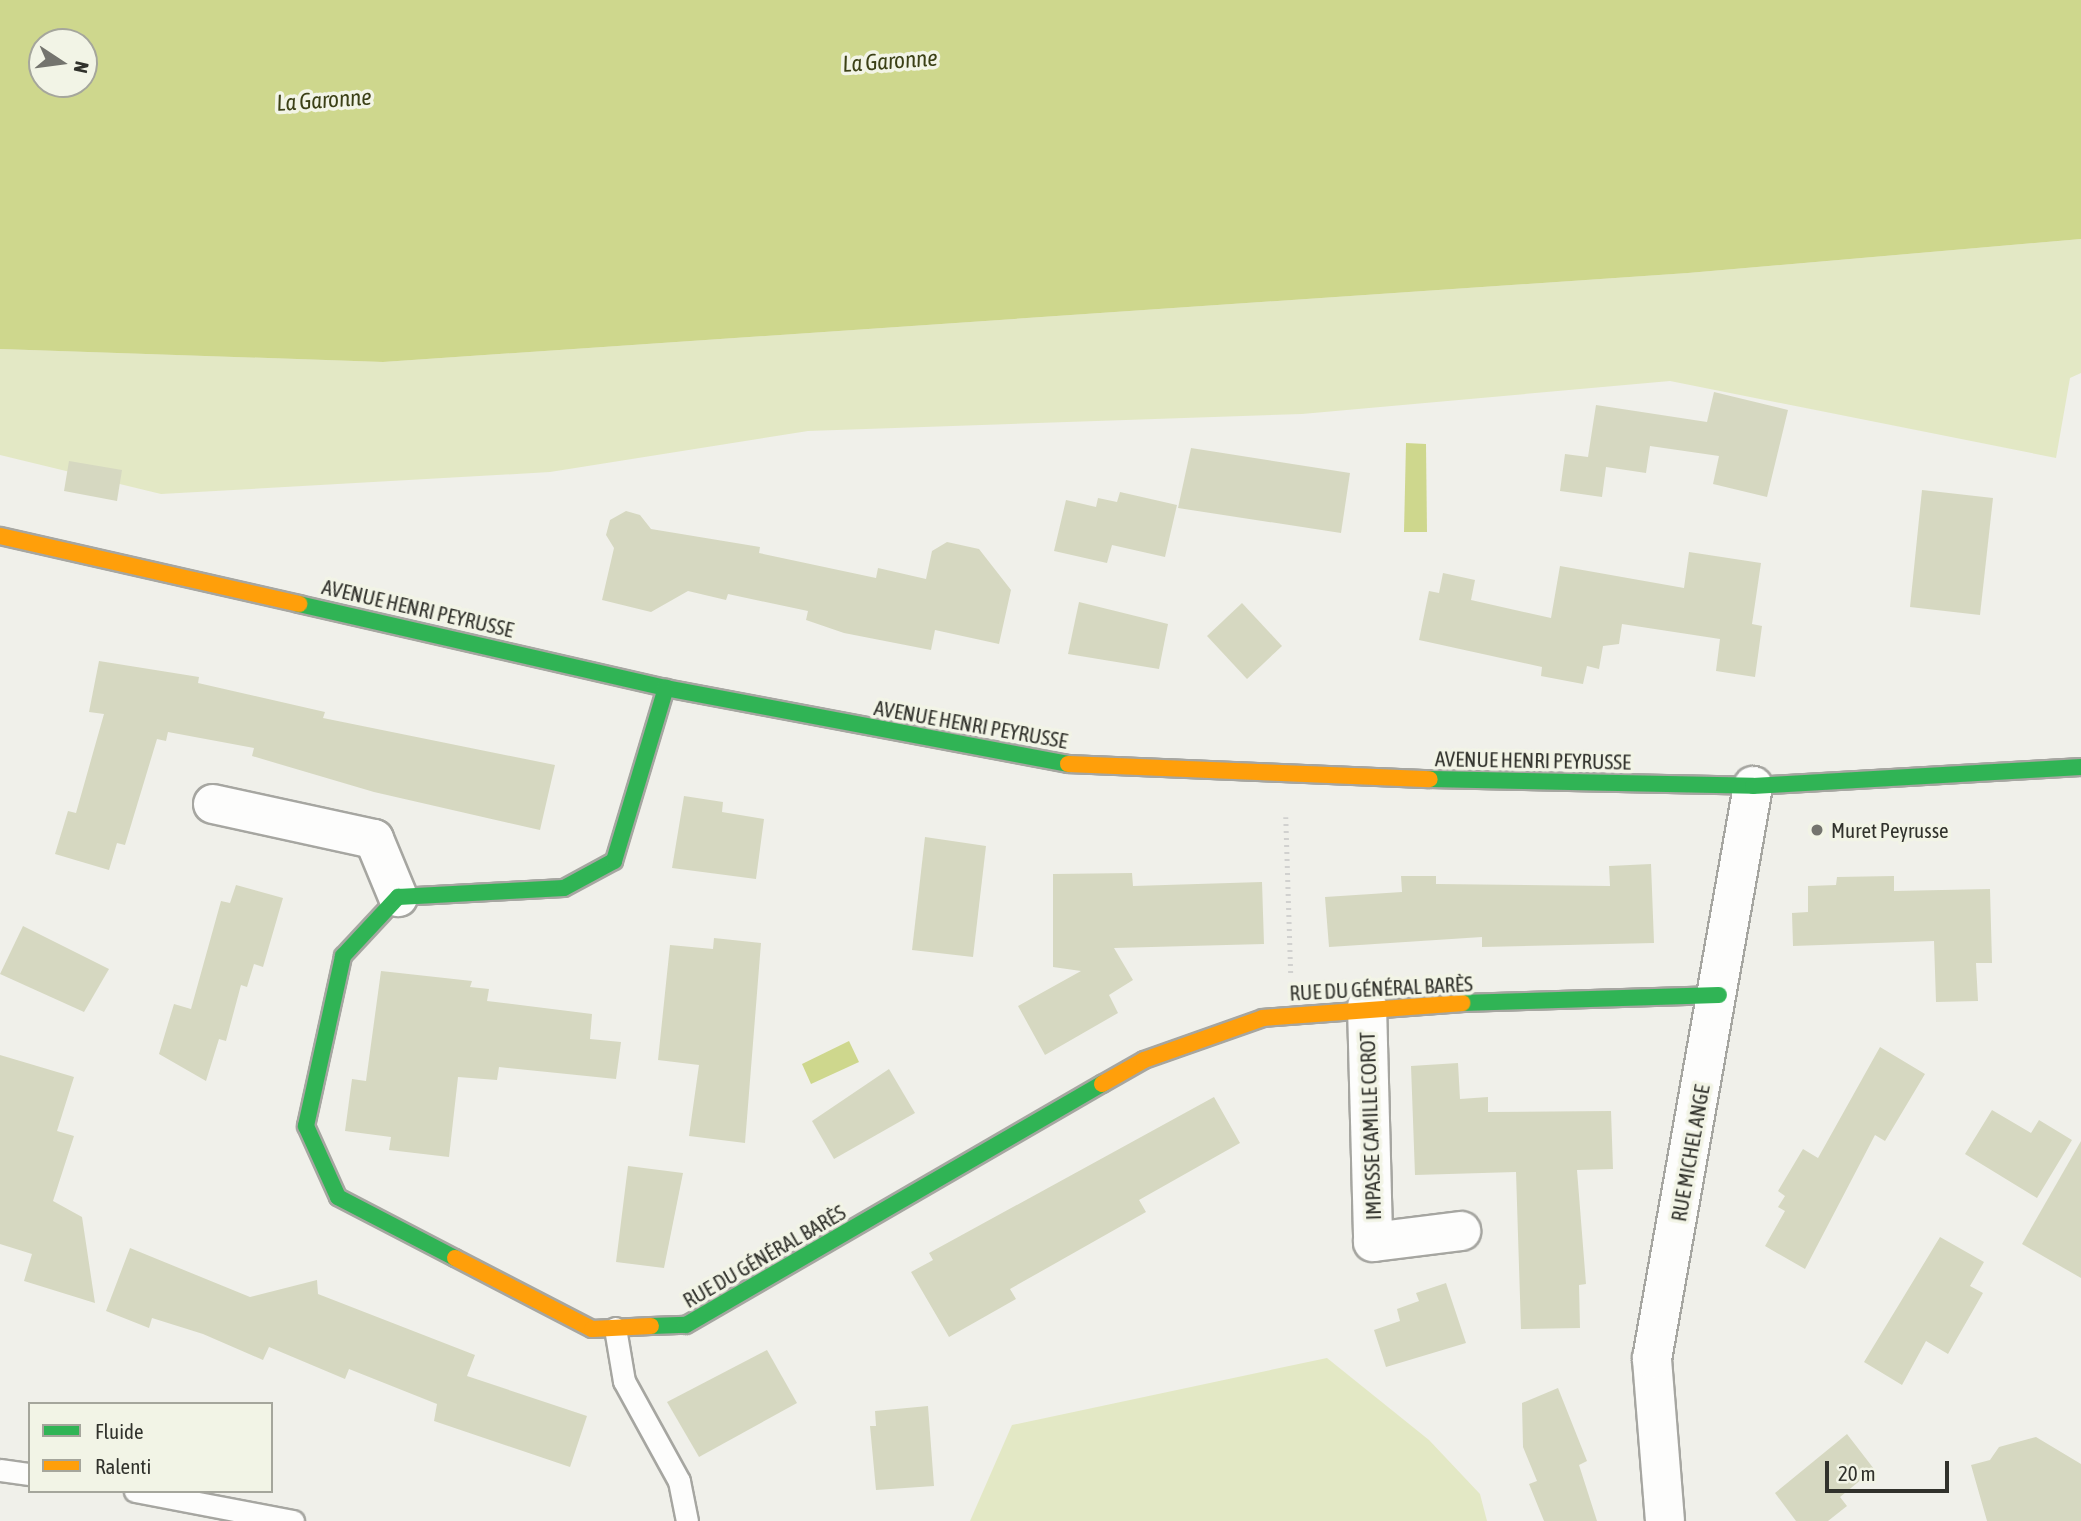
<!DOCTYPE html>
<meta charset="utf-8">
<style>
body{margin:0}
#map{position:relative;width:2081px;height:1521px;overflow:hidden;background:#f0f0ea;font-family:"Asap Condensed",sans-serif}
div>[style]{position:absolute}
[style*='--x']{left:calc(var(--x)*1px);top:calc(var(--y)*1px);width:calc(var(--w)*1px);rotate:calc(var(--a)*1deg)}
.green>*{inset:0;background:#e3e8c5}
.water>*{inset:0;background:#ced78d}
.building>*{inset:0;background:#d6d8c1}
.path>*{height:4.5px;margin-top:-2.25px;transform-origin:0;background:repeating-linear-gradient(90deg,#d1d1cf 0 2px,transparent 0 7px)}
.roads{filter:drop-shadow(2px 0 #a6a6a1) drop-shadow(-2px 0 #a6a6a1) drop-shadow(0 2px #a6a6a1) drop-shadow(0 -2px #a6a6a1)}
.lane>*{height:21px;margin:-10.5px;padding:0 10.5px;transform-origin:10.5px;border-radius:10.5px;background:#fdfdfc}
.street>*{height:38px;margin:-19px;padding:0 19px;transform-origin:19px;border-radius:19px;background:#fdfdfc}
.fast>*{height:16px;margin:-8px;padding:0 8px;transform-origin:8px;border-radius:8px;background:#30b455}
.slow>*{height:16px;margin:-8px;padding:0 8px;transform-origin:8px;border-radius:8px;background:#ff9f0a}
.dots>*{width:19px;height:19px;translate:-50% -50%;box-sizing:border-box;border:4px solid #f2f4e6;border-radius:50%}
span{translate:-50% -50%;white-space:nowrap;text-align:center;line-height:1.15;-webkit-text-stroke:7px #f2f4e6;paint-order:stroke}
.street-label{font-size:21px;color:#31322c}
.poi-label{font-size:21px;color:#31322c}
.left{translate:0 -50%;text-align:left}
.water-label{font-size:23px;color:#3b4016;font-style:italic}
.legend{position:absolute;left:28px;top:1402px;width:245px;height:91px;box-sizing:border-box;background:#f2f4e6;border:2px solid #a5a69c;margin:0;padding:9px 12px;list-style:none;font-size:21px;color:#31322c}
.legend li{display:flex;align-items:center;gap:14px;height:35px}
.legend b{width:35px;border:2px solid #a5a69c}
.north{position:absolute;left:28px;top:28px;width:70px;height:70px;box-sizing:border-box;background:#f2f4e6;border:2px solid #a5a69c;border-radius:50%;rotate:103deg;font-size:19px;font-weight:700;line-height:28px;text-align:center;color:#31322c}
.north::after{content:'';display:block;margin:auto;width:24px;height:32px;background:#74746e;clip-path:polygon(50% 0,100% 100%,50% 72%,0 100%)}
.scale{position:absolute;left:1825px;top:1461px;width:124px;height:32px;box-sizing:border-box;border:4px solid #31322c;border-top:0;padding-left:9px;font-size:21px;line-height:24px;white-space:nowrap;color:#31322c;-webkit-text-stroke:5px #f2f4e6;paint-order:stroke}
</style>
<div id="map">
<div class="green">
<i style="clip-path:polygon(2081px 239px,2081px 373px,2070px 378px,2056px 458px,1670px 381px,1302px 414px,808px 431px,550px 472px,161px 494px,0 455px,0 349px,383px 362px,1688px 273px)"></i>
<i style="clip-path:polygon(1327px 1358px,1429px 1440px,1480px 1494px,1487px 1521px,970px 1521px,1012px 1425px)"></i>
</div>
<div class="water">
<i style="clip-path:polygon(evenodd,0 0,2081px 0,2081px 239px,1688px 273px,383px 362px,0 349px,0 0,42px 42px,84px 42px,84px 84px,42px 84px,42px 42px)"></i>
<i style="clip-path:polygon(1406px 443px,1426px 444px,1427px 532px,1404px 532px)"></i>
<i style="clip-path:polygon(849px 1041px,859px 1062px,811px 1084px,802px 1064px)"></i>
</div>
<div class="building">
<i style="clip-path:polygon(1714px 392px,1788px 410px,1767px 497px,1713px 484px,1719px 456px,1650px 446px,1646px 473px,1606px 467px,1602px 497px,1560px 491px,1565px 454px,1588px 457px,1596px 405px,1707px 422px)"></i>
<i style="clip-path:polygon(1191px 448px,1350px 473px,1341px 533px,1178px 508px)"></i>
<i style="clip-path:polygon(69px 461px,122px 470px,117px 501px,64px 491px)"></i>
<i style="clip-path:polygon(1922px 490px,1993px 498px,1980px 615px,1910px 607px)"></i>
<i style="clip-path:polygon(1120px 492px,1177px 505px,1165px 557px,1112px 545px,1107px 563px,1054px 551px,1066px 500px,1096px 507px,1098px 498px,1117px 502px)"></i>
<i style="clip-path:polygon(626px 511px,640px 515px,651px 529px,760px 547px,759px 553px,876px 578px,878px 568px,926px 579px,932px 551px,947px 542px,979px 549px,1011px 590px,999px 644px,935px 630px,931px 650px,844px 633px,806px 620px,808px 611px,728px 594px,726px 600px,688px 591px,651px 612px,602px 600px,614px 548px,606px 535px,610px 520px)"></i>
<i style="clip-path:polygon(1689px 552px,1761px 563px,1752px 624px,1762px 626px,1755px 677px,1716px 671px,1720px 639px,1622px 624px,1619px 644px,1603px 646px,1599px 669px,1587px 666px,1583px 684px,1541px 676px,1542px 667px,1419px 640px,1429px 591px,1439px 593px,1443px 573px,1475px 580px,1471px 600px,1551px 618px,1560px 566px,1684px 588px)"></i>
<i style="clip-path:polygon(1079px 602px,1168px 624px,1159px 669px,1068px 654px)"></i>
<i style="clip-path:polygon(1242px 603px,1282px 646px,1247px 679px,1207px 636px)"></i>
<i style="clip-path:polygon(99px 661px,199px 677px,198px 683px,325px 712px,323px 718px,555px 765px,540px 830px,374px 792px,252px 756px,254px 748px,168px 732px,166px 741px,157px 739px,125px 845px,117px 843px,109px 870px,55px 854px,68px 811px,76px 813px,104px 714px,89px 712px)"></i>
<i style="clip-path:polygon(684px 796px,723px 802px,722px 812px,764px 819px,756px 879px,672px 868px)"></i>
<i style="clip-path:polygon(925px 837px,986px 846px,973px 957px,912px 950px)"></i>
<i style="clip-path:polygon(1651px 864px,1654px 943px,1482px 947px,1482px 937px,1329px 947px,1325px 897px,1402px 892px,1401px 876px,1436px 876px,1436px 884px,1610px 886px,1609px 866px)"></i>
<i style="clip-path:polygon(1132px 873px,1133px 886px,1262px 882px,1264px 944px,1114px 948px,1133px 980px,1109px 995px,1118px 1013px,1045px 1055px,1018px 1006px,1081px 971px,1053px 967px,1053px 874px)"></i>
<i style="clip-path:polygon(1894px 876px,1894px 891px,1990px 889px,1992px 963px,1976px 963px,1978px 1001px,1936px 1002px,1934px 941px,1793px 946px,1792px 913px,1808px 912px,1808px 886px,1836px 885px,1837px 877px)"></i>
<i style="clip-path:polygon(236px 885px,283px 898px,263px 967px,254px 964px,247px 987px,241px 985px,226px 1041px,219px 1039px,206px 1081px,159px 1054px,174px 1004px,191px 1009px,221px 901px,230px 903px)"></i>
<i style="clip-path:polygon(23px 926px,109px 969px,84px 1012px,0 974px)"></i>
<i style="clip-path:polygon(714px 938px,761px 943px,745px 1143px,689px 1136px,699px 1065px,658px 1060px,670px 945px,713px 949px)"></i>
<i style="clip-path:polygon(381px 971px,472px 981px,470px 987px,489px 989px,487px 1001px,592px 1014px,590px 1039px,621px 1042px,616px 1079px,499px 1067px,497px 1080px,458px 1077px,449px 1157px,389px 1150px,391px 1137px,345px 1131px,352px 1079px,366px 1081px)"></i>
<i style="clip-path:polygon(1880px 1047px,1925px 1074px,1885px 1141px,1875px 1135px,1805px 1269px,1765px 1246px,1785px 1211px,1778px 1207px,1785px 1196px,1778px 1191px,1803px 1149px,1818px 1158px)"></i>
<i style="clip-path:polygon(0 1055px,74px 1077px,57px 1131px,74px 1136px,53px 1201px,82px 1217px,95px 1303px,24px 1281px,32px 1254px,0 1244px)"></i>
<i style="clip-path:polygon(1458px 1063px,1460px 1099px,1488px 1097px,1488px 1112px,1611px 1111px,1613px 1169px,1577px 1170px,1586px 1284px,1579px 1285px,1580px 1328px,1521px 1329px,1516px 1172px,1415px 1175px,1411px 1066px)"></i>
<i style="clip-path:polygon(889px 1069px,915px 1113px,834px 1159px,812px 1121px)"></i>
<i style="clip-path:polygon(1214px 1097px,1240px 1143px,1139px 1200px,1146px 1212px,1010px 1289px,1016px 1299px,949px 1337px,911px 1272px,933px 1260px,929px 1253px)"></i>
<i style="clip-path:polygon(1992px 1110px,2031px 1133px,2039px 1120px,2072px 1140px,2037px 1198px,1965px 1154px)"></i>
<i style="clip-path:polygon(2081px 1141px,2081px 1278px,2022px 1244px)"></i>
<i style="clip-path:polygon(628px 1166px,683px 1173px,664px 1268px,616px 1262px)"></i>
<i style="clip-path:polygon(1940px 1237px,1984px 1262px,1970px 1286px,1983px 1293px,1948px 1354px,1926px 1341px,1902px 1385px,1864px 1362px)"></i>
<i style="clip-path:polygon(130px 1248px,250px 1297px,317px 1280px,318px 1294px,475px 1355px,467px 1376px,587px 1416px,570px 1467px,434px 1421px,437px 1404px,349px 1369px,345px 1379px,269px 1347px,263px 1360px,203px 1334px,152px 1318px,149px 1328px,106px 1311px)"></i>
<i style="clip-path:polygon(1446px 1283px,1466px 1343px,1386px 1367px,1374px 1330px,1400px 1321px,1397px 1309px,1419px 1301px,1416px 1293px)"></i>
<i style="clip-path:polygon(767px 1350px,797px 1403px,699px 1457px,667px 1402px)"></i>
<i style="clip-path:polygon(1558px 1388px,1587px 1461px,1579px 1465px,1597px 1521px,1544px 1521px,1529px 1484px,1537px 1481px,1523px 1447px,1522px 1403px)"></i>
<i style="clip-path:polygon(928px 1406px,934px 1486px,876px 1490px,870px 1426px,876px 1426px,875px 1411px)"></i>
<i style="clip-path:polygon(1847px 1434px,1874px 1469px,1840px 1497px,1847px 1506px,1828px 1521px,1796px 1521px,1775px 1493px)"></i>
<i style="clip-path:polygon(2036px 1437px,2081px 1464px,2081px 1521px,1987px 1521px,1971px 1465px,1990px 1460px,1999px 1447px)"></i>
</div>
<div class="path">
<i style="--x:1286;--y:817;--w:159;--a:88.2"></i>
</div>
<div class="roads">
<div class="lane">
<i style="--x:615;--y:1328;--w:54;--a:80.4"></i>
<i style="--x:624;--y:1381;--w:114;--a:61.2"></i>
<i style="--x:679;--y:1481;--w:41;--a:78.7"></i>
<i style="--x:0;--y:1470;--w:30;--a:8"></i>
<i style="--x:135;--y:1491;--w:161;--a:10.8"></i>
</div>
<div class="street">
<i style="--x:213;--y:804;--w:165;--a:12.3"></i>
<i style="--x:374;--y:839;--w:63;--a:67.5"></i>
<i style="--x:1367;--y:1006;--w:236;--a:88.5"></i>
<i style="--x:1373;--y:1242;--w:89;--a:-7.1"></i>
<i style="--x:1665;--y:1521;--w:163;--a:-94.6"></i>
<i style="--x:1652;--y:1359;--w:582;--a:-80"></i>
</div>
<div class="fast">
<i style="--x:299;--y:604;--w:376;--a:12.9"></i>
<i style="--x:666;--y:688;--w:409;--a:10.7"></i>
<i style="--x:1430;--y:779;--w:323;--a:1.2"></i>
<i style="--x:1753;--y:786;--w:329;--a:-3.3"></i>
<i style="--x:1462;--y:1003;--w:257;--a:-1.8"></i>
<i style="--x:455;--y:1258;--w:132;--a:-152.5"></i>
<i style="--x:338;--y:1197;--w:78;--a:-114.3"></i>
<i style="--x:306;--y:1126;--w:174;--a:-77.7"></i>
<i style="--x:343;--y:956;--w:81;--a:-47"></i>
<i style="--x:398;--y:897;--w:166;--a:-3.1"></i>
<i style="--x:564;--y:888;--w:57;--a:-28.4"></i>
<i style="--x:614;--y:861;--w:181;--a:-73.3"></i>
<i style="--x:651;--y:1326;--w:35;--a:-2"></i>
<i style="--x:686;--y:1325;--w:481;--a:-30.1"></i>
</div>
<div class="slow">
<i style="--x:0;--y:536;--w:307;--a:12.8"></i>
<i style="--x:1068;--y:764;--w:362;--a:2.4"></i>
<i style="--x:1102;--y:1084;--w:48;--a:-29.7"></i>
<i style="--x:1144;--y:1060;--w:126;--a:-19.4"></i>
<i style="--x:1263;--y:1018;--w:200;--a:-4.3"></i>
<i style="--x:455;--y:1258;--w:154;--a:27.4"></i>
<i style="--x:592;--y:1329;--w:59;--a:-2.9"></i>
</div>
</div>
<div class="dots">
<i style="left:1817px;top:830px;background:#74746e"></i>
</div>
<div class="street-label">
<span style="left:418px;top:608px;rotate:13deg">AVENUE HENRI PEYRUSSE</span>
<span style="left:971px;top:724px;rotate:10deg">AVENUE HENRI PEYRUSSE</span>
<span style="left:1533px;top:760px;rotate:1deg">AVENUE HENRI PEYRUSSE</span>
<span style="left:1381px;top:988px;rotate:-3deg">RUE DU GÉNÉRAL BARÈS</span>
<span style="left:1370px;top:1126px;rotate:-92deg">IMPASSE CAMILLE COROT</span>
<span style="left:1690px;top:1153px;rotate:-80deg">RUE MICHEL ANGE</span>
<span style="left:764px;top:1256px;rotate:-30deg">RUE DU GÉNÉRAL BARÈS</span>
</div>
<div class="poi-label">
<span class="left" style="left:1831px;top:830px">Muret Peyrusse</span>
</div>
<div class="water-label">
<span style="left:890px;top:61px;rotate:-4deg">La Garonne</span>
<span style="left:324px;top:100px;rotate:-4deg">La Garonne</span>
</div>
<ul class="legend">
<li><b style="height:9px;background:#30b455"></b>Fluide</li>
<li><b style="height:9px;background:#ff9f0a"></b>Ralenti</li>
</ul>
<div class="north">N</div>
<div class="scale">20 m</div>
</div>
